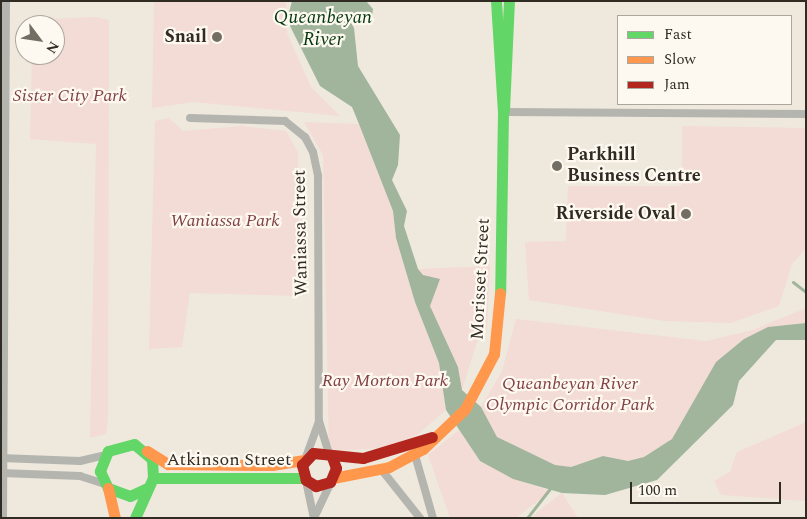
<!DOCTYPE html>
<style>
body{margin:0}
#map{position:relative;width:807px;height:519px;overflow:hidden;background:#efe9dd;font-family:Spectral,serif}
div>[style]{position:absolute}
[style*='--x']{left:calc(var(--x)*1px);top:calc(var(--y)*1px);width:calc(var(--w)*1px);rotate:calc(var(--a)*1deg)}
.green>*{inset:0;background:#f3dbd6}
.water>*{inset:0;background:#a0b59b}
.stream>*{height:3px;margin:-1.5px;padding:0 1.5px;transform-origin:1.5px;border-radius:1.5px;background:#a0b59b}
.street>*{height:8px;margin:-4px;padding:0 4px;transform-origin:4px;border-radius:4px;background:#b5b5b0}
.fast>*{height:11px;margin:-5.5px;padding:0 5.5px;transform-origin:5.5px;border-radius:5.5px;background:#63d668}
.slow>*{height:11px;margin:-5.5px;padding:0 5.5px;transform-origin:5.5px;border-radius:5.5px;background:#ff974d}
.jam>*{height:11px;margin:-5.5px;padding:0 5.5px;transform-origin:5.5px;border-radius:5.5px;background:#b3261e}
.dots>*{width:14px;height:14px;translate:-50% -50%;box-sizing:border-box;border:2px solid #fef9f0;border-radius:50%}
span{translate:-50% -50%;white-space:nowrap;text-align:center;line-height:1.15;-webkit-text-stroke:4.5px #fef9f0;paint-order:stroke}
.poi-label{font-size:18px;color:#302b23;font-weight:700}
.right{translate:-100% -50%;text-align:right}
.left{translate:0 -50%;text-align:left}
.park-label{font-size:18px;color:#804044;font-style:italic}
.street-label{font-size:18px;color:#302b23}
.water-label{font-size:19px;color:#02380d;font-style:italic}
.frame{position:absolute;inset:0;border:2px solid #302b23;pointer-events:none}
.legend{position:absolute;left:617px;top:15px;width:175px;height:90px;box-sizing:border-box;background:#fef9f0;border:1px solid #aca79e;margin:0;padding:6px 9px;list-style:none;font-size:15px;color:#302b23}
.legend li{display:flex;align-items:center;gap:10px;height:25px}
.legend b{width:25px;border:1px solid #aca79e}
.north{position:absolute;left:15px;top:15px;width:50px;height:50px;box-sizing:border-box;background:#fef9f0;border:1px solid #aca79e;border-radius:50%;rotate:121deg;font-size:14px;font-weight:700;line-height:20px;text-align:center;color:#302b23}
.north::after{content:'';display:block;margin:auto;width:18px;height:22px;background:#736e64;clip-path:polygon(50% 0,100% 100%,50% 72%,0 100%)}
.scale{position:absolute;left:630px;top:482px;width:151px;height:22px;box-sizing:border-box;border:2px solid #302b23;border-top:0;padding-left:6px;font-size:15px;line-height:18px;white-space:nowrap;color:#302b23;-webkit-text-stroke:4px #fef9f0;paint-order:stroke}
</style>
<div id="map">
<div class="green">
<i style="clip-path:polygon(154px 1px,286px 1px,287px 33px,311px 87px,340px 116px,194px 102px,152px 108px)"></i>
<i style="clip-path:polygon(95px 17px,109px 20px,108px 418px,106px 434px,90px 438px,96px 144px,30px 139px,32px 55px,55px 55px,55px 25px,32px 25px,32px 20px)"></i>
<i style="clip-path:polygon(169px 118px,183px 131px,241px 126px,286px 131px,298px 152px,299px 296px,190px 293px,182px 347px,149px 349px,155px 121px)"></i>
<i style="clip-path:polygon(304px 122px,359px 124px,393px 211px,396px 238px,415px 302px,439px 363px,446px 410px,417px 435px,383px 448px,329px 451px,323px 155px)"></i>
<i style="clip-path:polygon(682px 126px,806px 128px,806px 249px,792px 264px,779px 306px,731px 323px,665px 321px,529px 300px,525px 242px,566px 241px,568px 186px,682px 186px)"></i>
<i style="clip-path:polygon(490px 266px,487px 328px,478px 339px,462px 390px,458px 367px,429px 306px,435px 288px,418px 269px)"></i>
<i style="clip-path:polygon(806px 308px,806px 323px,768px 327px,702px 387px,672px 439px,644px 457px,628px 461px,603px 456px,571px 467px,554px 465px,497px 437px,481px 407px,502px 371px,516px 319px,706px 341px,753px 330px)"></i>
<i style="clip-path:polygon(806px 422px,806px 501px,721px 495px,714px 481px,730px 472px,737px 452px)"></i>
<i style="clip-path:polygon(459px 430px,480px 461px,513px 479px,551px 491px,516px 518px,450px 518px,428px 455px)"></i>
<i style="clip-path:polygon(562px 493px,578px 518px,531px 518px,542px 508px)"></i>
</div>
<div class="water">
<i style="clip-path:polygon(292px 1px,366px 1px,373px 9px,371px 25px,346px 14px,354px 28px,358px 66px,400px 135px,398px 165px,392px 180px,407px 211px,404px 226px,418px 269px,423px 275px,440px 279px,430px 306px,458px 367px,462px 390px,481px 407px,497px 437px,555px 465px,571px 467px,603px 456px,628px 461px,644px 457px,672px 439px,716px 362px,744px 339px,768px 327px,806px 323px,806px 340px,776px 340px,739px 381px,733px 405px,657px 480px,605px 495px,562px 493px,513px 479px,480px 461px,446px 410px,439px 363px,415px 302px,396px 238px,393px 211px,359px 124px,352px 107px,320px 86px,287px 20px)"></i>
</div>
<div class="stream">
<i style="--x:793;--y:282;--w:16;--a:38"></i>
<i style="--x:527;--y:518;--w:39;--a:-52"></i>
</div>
<div class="street">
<i style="--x:503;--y:112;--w:303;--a:0.4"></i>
<i style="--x:190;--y:118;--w:95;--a:1.8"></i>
<i style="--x:285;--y:121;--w:26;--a:39"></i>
<i style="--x:305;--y:137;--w:17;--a:62"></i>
<i style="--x:313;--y:152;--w:25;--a:78"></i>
<i style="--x:318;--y:176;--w:245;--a:89.8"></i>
<i style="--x:319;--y:421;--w:37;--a:73"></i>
<i style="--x:415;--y:455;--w:66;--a:74.1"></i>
<i style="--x:306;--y:457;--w:38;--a:-70"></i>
<i style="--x:1;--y:458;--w:79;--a:2.2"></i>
<i style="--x:80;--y:461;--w:27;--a:-13"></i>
<i style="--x:381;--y:469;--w:63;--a:51.5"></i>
<i style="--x:1;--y:473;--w:79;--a:2.2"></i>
<i style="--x:80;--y:476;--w:26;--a:18"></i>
<i style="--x:306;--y:481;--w:38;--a:78"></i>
<i style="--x:3;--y:518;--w:517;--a:-89.67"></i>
<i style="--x:314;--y:518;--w:42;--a:-64.7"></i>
</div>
<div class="fast">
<i style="--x:496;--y:1;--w:111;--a:86.4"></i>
<i style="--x:503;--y:112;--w:181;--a:90.9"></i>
<i style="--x:504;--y:110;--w:109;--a:-87.4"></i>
<i style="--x:153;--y:478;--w:152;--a:0"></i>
<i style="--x:135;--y:518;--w:44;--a:-65.8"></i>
<i style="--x:153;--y:478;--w:19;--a:-93"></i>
<i style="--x:152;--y:459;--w:23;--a:-140"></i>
<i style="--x:134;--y:444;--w:27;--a:165"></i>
<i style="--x:108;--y:451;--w:22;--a:112"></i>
<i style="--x:100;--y:471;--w:19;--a:65"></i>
<i style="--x:108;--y:488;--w:23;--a:20"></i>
<i style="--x:130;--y:496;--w:19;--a:-25"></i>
</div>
<div class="slow">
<i style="--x:147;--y:451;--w:25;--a:32"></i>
<i style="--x:168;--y:464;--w:104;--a:0.6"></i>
<i style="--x:272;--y:465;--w:33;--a:-9"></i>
<i style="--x:333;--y:478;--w:57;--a:-11.1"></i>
<i style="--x:389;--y:467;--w:38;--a:-28"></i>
<i style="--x:423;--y:449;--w:58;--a:-43.6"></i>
<i style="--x:465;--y:409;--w:62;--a:-62.2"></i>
<i style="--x:494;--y:354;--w:61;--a:-84.4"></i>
<i style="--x:108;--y:488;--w:31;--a:77"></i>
</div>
<div class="jam">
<i style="--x:332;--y:457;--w:12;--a:70"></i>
<i style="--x:336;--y:468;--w:15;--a:113"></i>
<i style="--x:330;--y:482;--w:15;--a:164"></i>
<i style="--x:316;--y:486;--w:12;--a:-149"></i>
<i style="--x:306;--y:480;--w:16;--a:-105"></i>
<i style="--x:302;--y:465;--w:16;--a:-47"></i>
<i style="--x:313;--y:453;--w:50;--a:5.7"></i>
<i style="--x:363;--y:458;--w:72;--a:-16.9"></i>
</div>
<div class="dots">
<i style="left:217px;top:37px;background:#736e64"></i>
<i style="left:557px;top:166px;background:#736e64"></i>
<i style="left:686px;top:214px;background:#736e64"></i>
</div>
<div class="poi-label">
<span class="right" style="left:207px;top:37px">Snail</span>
<span class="left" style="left:567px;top:166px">Parkhill<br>Business Centre</span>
<span class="right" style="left:676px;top:214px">Riverside Oval</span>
</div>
<div class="park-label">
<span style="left:70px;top:96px">Sister City Park</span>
<span style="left:225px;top:221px">Waniassa Park</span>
<span style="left:385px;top:381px">Ray Morton Park</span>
<span style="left:570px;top:395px">Queanbeyan River<br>Olympic Corridor Park</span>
</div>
<div class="street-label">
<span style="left:301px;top:233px;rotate:-91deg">Waniassa Street</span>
<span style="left:481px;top:279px;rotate:-87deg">Morisset Street</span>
<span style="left:229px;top:460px">Atkinson Street</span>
</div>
<div class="water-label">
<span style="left:323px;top:29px">Queanbeyan<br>River</span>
</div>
<div class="frame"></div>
<ul class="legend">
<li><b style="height:6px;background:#63d668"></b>Fast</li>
<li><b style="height:6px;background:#ff974d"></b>Slow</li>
<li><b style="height:6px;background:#b3261e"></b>Jam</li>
</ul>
<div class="north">N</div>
<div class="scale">100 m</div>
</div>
